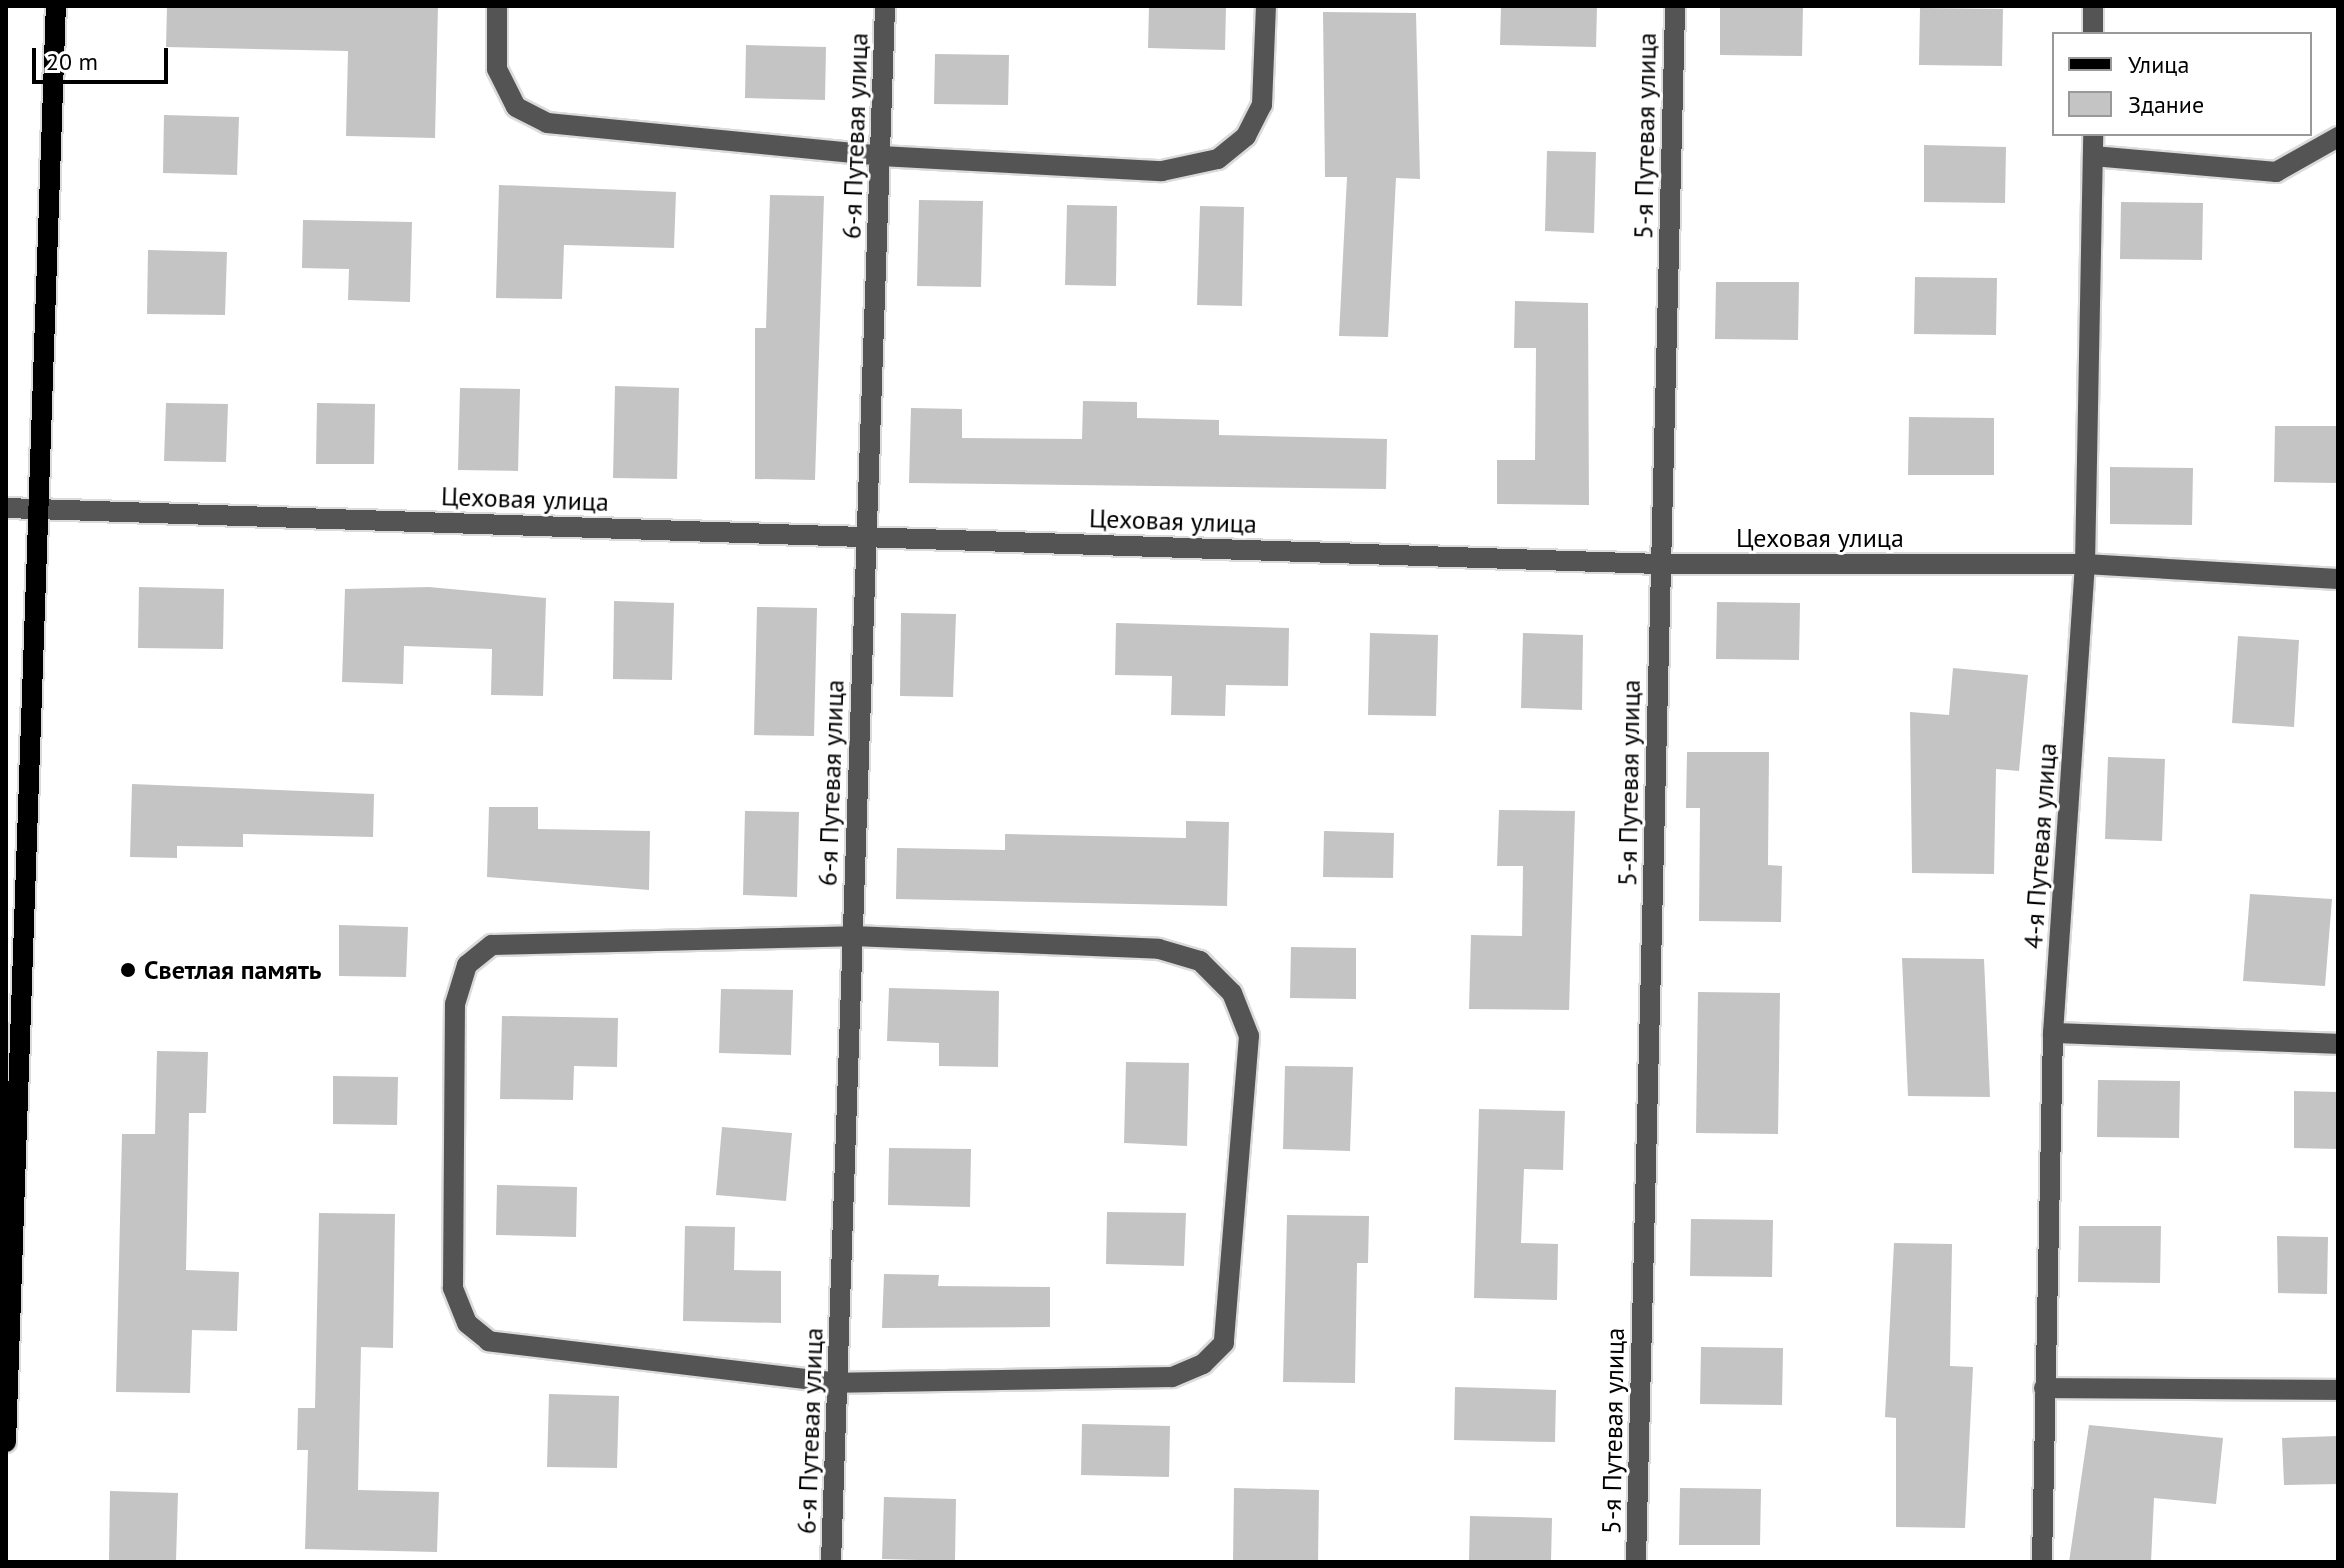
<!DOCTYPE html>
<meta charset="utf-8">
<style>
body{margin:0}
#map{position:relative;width:2344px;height:1568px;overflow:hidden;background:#fff;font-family:"PT Sans",sans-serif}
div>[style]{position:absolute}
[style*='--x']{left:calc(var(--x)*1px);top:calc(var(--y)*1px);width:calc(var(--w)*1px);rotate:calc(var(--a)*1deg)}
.building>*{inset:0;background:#c4c4c4}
.roads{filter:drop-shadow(2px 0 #dbdbdb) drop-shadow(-2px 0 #dbdbdb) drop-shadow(0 2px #dbdbdb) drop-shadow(0 -2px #dbdbdb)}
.minor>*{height:20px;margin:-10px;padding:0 10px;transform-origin:10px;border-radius:10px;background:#545454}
.major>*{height:20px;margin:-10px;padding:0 10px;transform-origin:10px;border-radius:10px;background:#000}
.dots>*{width:22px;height:22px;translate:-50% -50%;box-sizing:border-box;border:4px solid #fff;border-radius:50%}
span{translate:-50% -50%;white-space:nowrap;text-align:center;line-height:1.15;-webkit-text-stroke:6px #fff;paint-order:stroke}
.street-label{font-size:26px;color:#000}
.poi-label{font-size:26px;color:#000;font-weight:700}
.left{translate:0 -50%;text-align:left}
.frame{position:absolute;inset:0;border:8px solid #000;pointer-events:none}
.legend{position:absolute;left:2052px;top:32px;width:260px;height:104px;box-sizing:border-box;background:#fff;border:2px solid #999;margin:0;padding:10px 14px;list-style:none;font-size:24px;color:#000}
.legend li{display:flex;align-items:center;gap:16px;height:40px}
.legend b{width:40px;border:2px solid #999}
.scale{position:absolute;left:32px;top:48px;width:136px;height:36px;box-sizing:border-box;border:4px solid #000;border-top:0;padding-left:10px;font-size:24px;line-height:28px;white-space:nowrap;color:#000;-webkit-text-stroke:6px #fff;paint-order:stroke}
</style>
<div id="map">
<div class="building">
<i style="clip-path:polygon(167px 6px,438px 6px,435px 138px,346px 136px,348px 51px,166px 47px)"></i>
<i style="clip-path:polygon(1149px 6px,1226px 6px,1225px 50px,1148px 48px)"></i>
<i style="clip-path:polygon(1501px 6px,1597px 6px,1596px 47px,1500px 45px)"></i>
<i style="clip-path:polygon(1720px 6px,1803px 6px,1802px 56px,1720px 55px)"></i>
<i style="clip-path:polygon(1920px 8px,2003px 9px,2002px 66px,1919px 65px)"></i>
<i style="clip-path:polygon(1323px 12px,1416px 13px,1420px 179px,1396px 178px,1388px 337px,1339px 336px,1347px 177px,1325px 177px)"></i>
<i style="clip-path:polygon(746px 45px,826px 47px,825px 100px,745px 98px)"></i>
<i style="clip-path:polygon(935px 54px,1009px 55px,1008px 105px,934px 104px)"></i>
<i style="clip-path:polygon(164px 115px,239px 117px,237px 175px,163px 173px)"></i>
<i style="clip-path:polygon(1924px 145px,2006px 147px,2005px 203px,1924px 202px)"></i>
<i style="clip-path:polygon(1547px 151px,1596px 152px,1594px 233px,1545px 231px)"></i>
<i style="clip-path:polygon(499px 185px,676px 192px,674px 248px,564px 245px,562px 299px,496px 298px)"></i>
<i style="clip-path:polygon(770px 195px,824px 196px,815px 480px,755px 479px,755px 328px,766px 328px)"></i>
<i style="clip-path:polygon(919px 200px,983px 201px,981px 287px,917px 286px)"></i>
<i style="clip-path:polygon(2121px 202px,2203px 203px,2202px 260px,2120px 259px)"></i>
<i style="clip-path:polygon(1067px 205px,1117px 206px,1116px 286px,1065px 285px)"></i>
<i style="clip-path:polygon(1200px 206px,1244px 207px,1242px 306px,1197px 305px)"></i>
<i style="clip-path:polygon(303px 220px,412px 222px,410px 302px,348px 300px,349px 269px,302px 268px)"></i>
<i style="clip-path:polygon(148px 250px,227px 252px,225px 315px,147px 314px)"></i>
<i style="clip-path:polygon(1915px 277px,1997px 278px,1996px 335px,1914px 334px)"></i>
<i style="clip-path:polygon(1716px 282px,1799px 282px,1798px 340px,1715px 339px)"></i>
<i style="clip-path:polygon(1515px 301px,1588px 303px,1589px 505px,1497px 504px,1497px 460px,1535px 460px,1536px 348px,1514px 348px)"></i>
<i style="clip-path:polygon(615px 386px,679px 388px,677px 479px,613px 478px)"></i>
<i style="clip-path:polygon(460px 388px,520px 389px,518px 471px,458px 470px)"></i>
<i style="clip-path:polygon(1083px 401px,1137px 402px,1137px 418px,1219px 420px,1219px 435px,1387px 439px,1386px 489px,909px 483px,911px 408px,962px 409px,962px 438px,1082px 439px)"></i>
<i style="clip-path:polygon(166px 403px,228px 404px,226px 462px,164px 461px)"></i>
<i style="clip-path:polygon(317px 403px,375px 404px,374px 464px,316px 464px)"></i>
<i style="clip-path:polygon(1909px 417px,1994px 418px,1994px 475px,1908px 475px)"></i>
<i style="clip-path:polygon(2275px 426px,2338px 426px,2338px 483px,2274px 482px)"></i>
<i style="clip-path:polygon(2110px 467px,2193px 468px,2192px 525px,2110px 524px)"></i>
<i style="clip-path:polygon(139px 587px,224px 589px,223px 649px,138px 648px)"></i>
<i style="clip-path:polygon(429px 587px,546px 598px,543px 696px,491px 695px,492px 649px,404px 646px,403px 684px,342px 682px,345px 589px)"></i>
<i style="clip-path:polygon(614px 601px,674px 603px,672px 680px,613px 679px)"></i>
<i style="clip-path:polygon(1717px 602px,1800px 603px,1799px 660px,1716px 659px)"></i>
<i style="clip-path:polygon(757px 607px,817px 608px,814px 736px,754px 735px)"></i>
<i style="clip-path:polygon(901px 613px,956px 614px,953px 697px,900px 696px)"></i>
<i style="clip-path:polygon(1116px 623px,1289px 628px,1288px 686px,1226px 685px,1225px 716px,1171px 715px,1172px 676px,1115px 675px)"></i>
<i style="clip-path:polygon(1370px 633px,1438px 635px,1436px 716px,1368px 715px)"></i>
<i style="clip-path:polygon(1523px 633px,1583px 635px,1582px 710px,1521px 708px)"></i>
<i style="clip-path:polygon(2238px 636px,2299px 640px,2294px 727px,2232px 723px)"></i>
<i style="clip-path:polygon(1953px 668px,2028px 675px,2019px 771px,1996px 769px,1994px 874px,1912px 873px,1910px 712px,1949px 715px)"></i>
<i style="clip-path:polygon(1687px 752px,1769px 752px,1768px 865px,1782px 866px,1781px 922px,1699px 921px,1700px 808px,1686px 808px)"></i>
<i style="clip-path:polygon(2108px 757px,2165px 759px,2162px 841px,2105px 839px)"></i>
<i style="clip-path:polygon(132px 784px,374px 794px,373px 837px,243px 834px,243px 847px,177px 846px,177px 858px,130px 857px)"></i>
<i style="clip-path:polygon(489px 807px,538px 807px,538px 829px,650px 831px,649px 890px,487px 877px)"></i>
<i style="clip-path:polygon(1499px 810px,1575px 811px,1569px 1010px,1469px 1009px,1471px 935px,1522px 936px,1523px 866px,1497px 866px)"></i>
<i style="clip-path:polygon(745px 811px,799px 812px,797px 897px,743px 895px)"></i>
<i style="clip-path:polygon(1186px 821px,1229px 822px,1227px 906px,896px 899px,897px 848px,1005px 850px,1005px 834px,1186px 838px)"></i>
<i style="clip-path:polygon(1324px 831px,1394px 833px,1393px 878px,1323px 877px)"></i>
<i style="clip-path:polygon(2250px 894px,2332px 899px,2325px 986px,2243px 981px)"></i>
<i style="clip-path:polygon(339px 925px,408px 927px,406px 977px,339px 976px)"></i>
<i style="clip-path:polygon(1291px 947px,1356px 948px,1356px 999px,1290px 998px)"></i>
<i style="clip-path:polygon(1902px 958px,1984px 959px,1990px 1097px,1908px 1096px)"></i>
<i style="clip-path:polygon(889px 988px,999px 991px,998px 1067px,939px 1066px,939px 1043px,887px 1041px)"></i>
<i style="clip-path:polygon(721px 989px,793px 990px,791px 1055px,719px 1053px)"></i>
<i style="clip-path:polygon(1698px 992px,1780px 993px,1778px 1134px,1696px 1133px)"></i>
<i style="clip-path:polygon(502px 1016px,618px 1018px,617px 1067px,574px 1066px,573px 1100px,500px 1099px)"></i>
<i style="clip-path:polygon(157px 1051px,208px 1052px,206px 1113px,189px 1113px,186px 1270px,239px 1272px,237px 1331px,192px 1330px,190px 1393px,116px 1392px,122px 1134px,155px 1134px)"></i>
<i style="clip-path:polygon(1126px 1062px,1189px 1063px,1187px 1146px,1124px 1143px)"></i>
<i style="clip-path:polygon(1285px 1066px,1353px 1067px,1350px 1151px,1283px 1149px)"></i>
<i style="clip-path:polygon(333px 1076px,398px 1077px,397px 1125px,333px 1124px)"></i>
<i style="clip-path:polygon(2098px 1080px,2180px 1081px,2179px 1138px,2097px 1137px)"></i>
<i style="clip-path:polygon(2294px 1091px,2338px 1092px,2338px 1149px,2294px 1148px)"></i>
<i style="clip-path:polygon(1479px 1109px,1565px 1111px,1563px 1170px,1524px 1169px,1521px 1243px,1558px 1244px,1557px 1300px,1474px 1298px)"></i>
<i style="clip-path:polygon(722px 1127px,792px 1133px,786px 1201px,716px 1195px)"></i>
<i style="clip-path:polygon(889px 1148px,971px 1149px,970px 1207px,888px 1205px)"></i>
<i style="clip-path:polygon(497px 1185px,577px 1187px,576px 1237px,496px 1235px)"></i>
<i style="clip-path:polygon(1107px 1212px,1186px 1213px,1184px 1266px,1106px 1264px)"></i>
<i style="clip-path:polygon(319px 1213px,395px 1214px,393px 1348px,361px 1347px,358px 1490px,439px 1492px,437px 1552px,305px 1549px,308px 1450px,297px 1450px,298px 1408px,315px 1408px)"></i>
<i style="clip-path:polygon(1287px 1215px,1369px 1216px,1368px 1263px,1357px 1263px,1355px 1383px,1283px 1382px)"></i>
<i style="clip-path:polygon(1691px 1219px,1773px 1220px,1772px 1277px,1690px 1276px)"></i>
<i style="clip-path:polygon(685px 1226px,735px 1227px,734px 1270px,781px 1271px,781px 1323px,683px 1321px)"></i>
<i style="clip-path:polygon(2079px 1226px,2161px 1226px,2160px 1283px,2078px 1282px)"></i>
<i style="clip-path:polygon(2277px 1236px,2328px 1237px,2327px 1294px,2278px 1293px)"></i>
<i style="clip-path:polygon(1894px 1243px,1952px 1244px,1950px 1366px,1973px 1367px,1965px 1528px,1896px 1527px,1896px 1418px,1885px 1417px)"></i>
<i style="clip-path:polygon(884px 1274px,939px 1275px,938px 1286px,1050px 1287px,1050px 1327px,882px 1328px)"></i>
<i style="clip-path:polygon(1701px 1347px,1783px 1348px,1782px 1405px,1700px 1404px)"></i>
<i style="clip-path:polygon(1455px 1387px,1556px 1390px,1555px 1442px,1454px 1440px)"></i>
<i style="clip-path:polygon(549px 1394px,619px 1396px,617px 1468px,547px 1467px)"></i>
<i style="clip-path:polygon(1082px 1424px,1170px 1426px,1169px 1477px,1081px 1475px)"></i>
<i style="clip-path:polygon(2089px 1425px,2223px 1438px,2216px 1504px,2154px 1498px,2151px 1562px,2069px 1562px)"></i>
<i style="clip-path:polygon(2338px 1436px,2338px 1484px,2284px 1485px,2282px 1438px)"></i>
<i style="clip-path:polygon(1234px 1488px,1319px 1490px,1318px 1562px,1233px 1562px)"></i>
<i style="clip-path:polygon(1680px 1488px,1761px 1489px,1760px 1545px,1679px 1545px)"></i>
<i style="clip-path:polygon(110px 1491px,178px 1493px,176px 1562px,109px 1562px)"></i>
<i style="clip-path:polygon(884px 1497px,956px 1499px,955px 1561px,882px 1559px)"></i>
<i style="clip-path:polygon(1470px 1516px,1552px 1518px,1551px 1562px,1469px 1562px)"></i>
</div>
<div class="roads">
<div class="minor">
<i style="--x:497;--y:6;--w:63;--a:90"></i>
<i style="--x:497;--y:69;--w:42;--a:63.4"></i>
<i style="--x:516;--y:107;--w:35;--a:27"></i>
<i style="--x:547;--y:123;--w:336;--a:5.6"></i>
<i style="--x:881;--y:156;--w:281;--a:3.1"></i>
<i style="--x:1162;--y:171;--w:57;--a:-12.1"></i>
<i style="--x:1218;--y:159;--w:36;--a:-39"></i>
<i style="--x:1246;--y:136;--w:35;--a:-63"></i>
<i style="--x:1262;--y:105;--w:99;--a:-87.7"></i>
<i style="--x:2093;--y:34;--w:28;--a:-90"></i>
<i style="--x:2093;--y:156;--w:184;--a:5"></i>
<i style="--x:2276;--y:172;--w:71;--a:-29.4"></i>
<i style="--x:6;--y:508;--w:1655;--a:1.94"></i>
<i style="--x:1660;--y:564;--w:425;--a:0"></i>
<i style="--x:2085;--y:564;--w:253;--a:3.4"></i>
<i style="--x:853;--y:936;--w:306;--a:2.4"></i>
<i style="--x:1159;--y:949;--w:43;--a:16.3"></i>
<i style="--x:1200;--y:961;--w:45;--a:45"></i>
<i style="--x:1232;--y:993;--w:46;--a:68.4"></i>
<i style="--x:1249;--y:1036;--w:308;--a:94.7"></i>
<i style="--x:1224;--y:1343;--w:30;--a:135"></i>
<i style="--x:1203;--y:1364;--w:34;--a:157"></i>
<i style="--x:1172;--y:1377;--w:333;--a:179"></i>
<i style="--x:839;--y:1383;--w:353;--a:-173.2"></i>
<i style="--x:489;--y:1341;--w:28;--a:-141"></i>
<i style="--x:467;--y:1323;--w:38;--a:-112"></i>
<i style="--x:453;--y:1288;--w:284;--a:-89.6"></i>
<i style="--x:455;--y:1004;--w:41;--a:-72.9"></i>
<i style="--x:467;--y:965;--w:32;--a:-39"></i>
<i style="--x:492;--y:945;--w:361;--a:-1.4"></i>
<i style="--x:2053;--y:1033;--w:285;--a:2.2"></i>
<i style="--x:2044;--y:1388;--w:294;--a:0.4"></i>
<i style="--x:831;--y:1562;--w:1557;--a:-88.01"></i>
<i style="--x:1636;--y:1562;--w:1556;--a:-88.56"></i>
<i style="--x:2042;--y:1562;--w:529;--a:-88.81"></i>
<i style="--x:2053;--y:1033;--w:470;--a:-86.1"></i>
<i style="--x:2085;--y:564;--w:430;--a:-88.9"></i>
</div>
<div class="major">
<i style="--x:6;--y:1442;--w:1437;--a:-88.01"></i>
</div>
</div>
<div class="dots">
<i style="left:128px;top:970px;background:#000"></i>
</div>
<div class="street-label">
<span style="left:855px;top:136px;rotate:-88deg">6-я Путевая улица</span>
<span style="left:1645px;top:136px;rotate:-89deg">5-я Путевая улица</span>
<span style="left:525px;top:499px;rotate:2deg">Цеховая улица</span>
<span style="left:1173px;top:521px;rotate:2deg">Цеховая улица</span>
<span style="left:1820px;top:538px">Цеховая улица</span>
<span style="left:831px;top:783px;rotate:-88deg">6-я Путевая улица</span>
<span style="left:1629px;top:783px;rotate:-89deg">5-я Путевая улица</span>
<span style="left:2040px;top:846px;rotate:-86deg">4-я Путевая улица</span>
<span style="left:810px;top:1431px;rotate:-88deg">6-я Путевая улица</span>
<span style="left:1613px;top:1431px;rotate:-89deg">5-я Путевая улица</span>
</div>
<div class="poi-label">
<span class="left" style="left:144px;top:970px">Светлая память</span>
</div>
<div class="frame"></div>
<ul class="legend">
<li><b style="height:10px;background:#000"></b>Улица</li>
<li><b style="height:22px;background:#c4c4c4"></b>Здание</li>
</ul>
<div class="scale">20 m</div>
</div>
